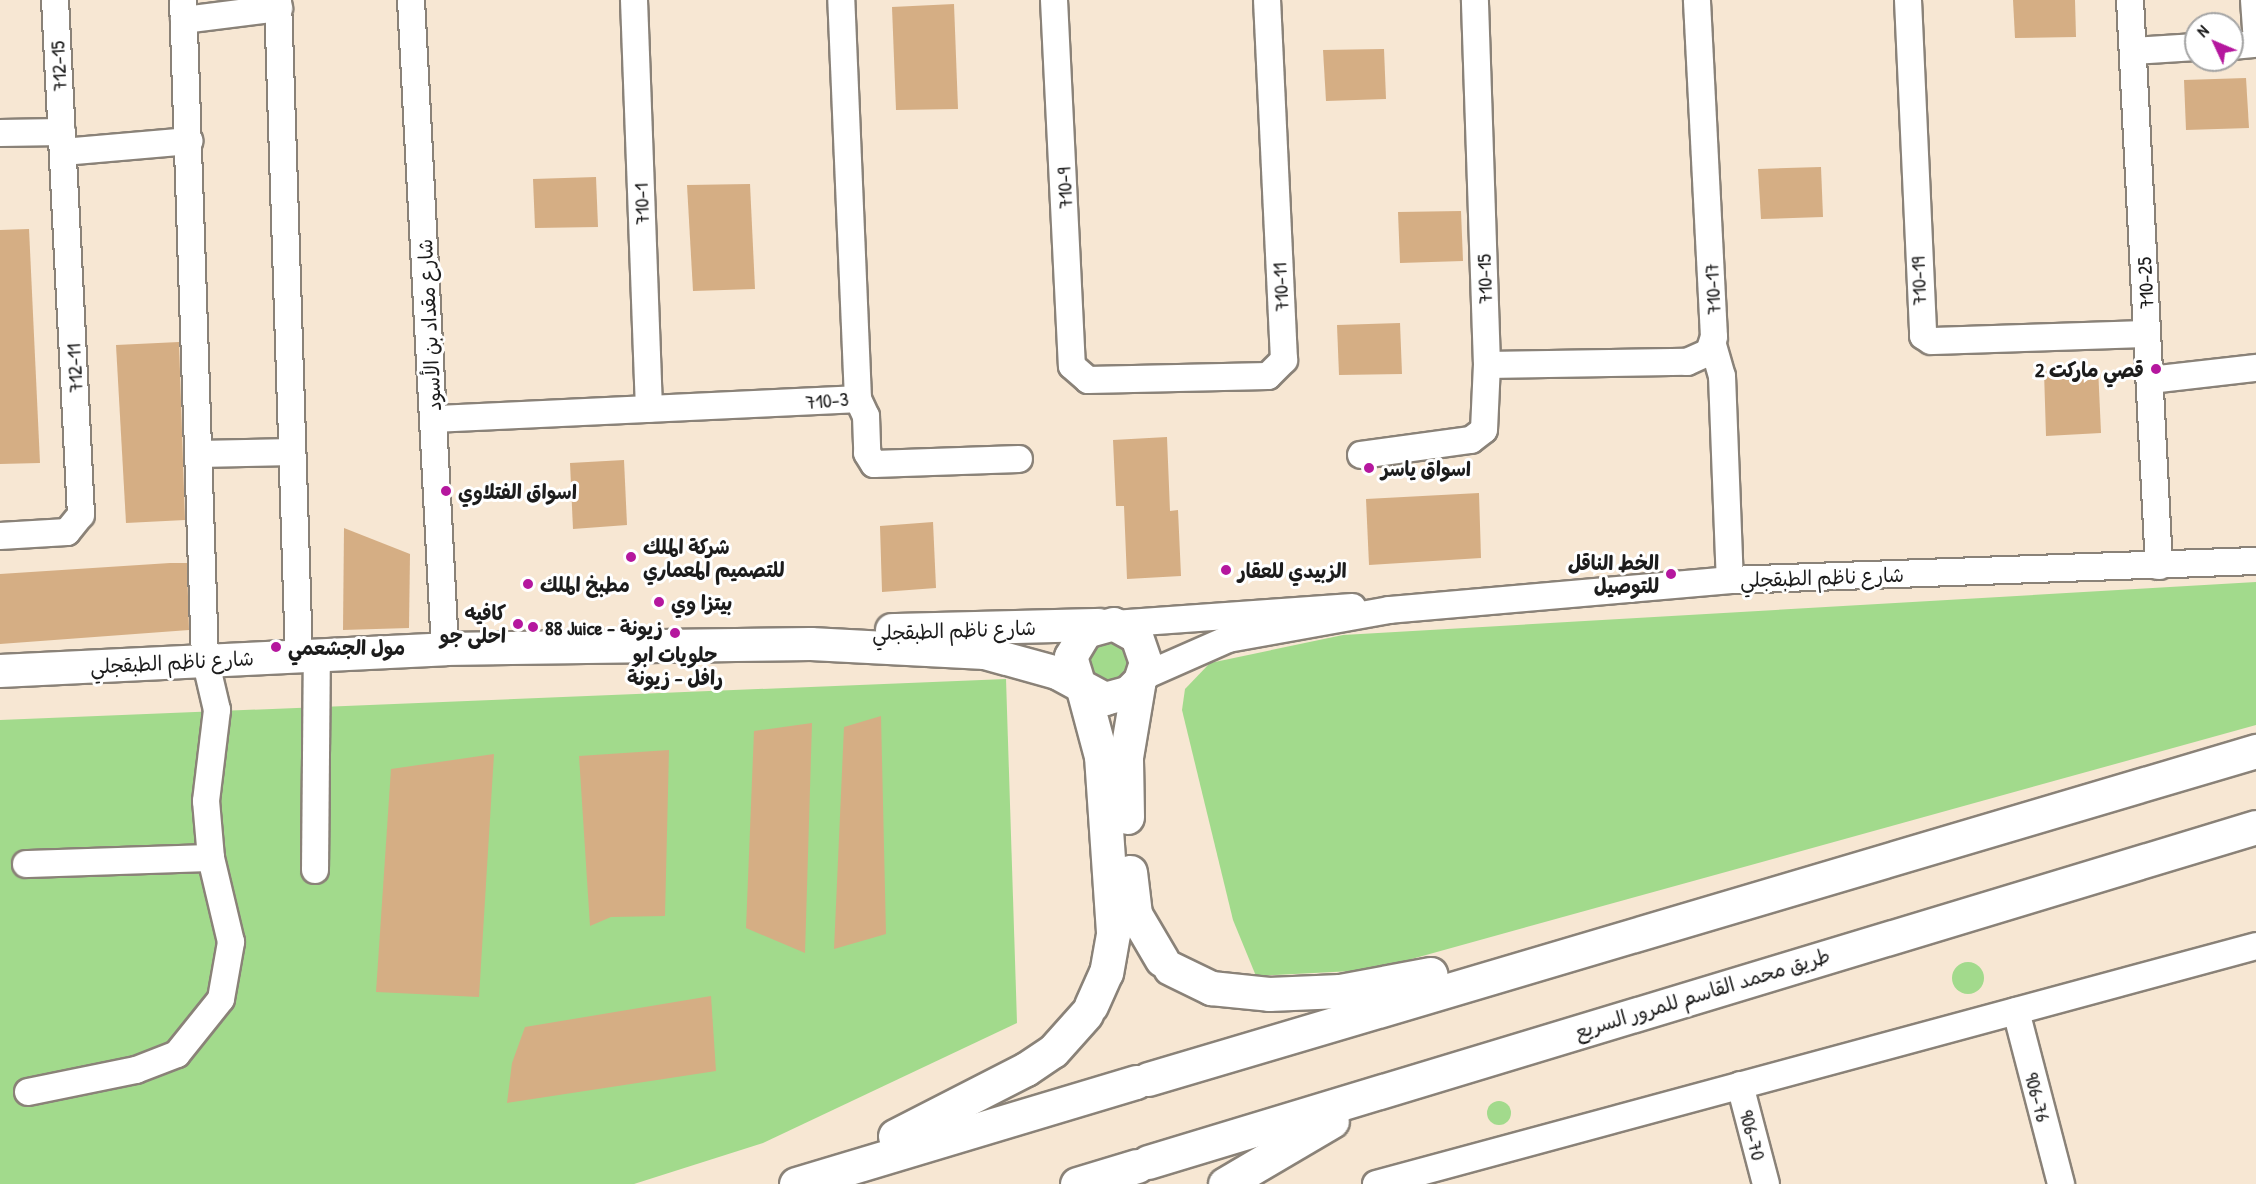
<!DOCTYPE html>
<meta charset="utf-8">
<style>
body{margin:0}
#map{position:relative;width:2256px;height:1184px;overflow:hidden;background:#f7e7d3;font-family:"Patrick Hand","Playpen Sans Arabic",sans-serif}
div>[style]{position:absolute}
[style*='--x']{left:calc(var(--x)*1px);top:calc(var(--y)*1px);width:calc(var(--w)*1px);rotate:calc(var(--a)*1deg)}
.green>*{inset:0;background:#a2da8c}
.round{border-radius:50%}
.building>*{inset:0;background:#d5ae84}
.roads{filter:drop-shadow(2px 0 #8a8278) drop-shadow(-2px 0 #8a8278) drop-shadow(0 2px #8a8278) drop-shadow(0 -2px #8a8278)}
.minor>*{height:26px;margin:-13px;padding:0 13px;transform-origin:13px;border-radius:13px;background:#fff}
.major>*{height:32px;margin:-16px;padding:0 16px;transform-origin:16px;border-radius:16px;background:#fff}
.highway>*{height:33px;margin:-16.5px;padding:0 16.5px;transform-origin:16.5px;border-radius:16.5px;background:#fff}
.dots>*{width:16px;height:16px;translate:-50% -50%;box-sizing:border-box;border:3px solid #fff;border-radius:50%}
span{translate:-50% -50%;white-space:nowrap;text-align:center;line-height:1.15;-webkit-text-stroke:6px #fff;paint-order:stroke}
.street-label{font-size:20px;color:#1c1c1c}
.poi-label{font-size:20px;color:#1c1c1c;font-weight:700}
.right{translate:-100% -50%;text-align:right}
.left{translate:0 -50%;text-align:left}
.north{position:absolute;left:2184px;top:12px;width:60px;height:60px;box-sizing:border-box;background:#fff;border:2px solid #a4a4a4;border-radius:50%;rotate:314deg;font-size:16px;font-weight:700;line-height:24px;text-align:center;color:#1c1c1c}
.north::after{content:'';display:block;margin:auto;width:21px;height:27px;background:#b5179e;clip-path:polygon(50% 0,100% 100%,50% 72%,0 100%)}
</style>
<div id="map">
<div class="green">
<i style="clip-path:polygon(2256px 582px,2256px 725px,1372px 970px,1256px 976px,1233px 920px,1182px 710px,1185px 689px,1210px 663px,1343px 635px)"></i>
<i class="round" style="left:1090px;top:641px;width:40px;height:40px"></i>
<i style="clip-path:polygon(1006px 679px,1017px 1023px,763px 1143px,634px 1184px,0 1184px,0 720px)"></i>
<i class="round" style="left:1952px;top:962px;width:32px;height:32px"></i>
<i class="round" style="left:1487px;top:1101px;width:24px;height:24px"></i>
</div>
<div class="building">
<i style="clip-path:polygon(2013px 0,2075px 0,2076px 37px,2015px 38px)"></i>
<i style="clip-path:polygon(954px 4px,958px 109px,896px 110px,892px 7px)"></i>
<i style="clip-path:polygon(1384px 49px,1386px 99px,1326px 101px,1323px 50px)"></i>
<i style="clip-path:polygon(2246px 78px,2249px 128px,2186px 130px,2184px 80px)"></i>
<i style="clip-path:polygon(1821px 167px,1823px 217px,1761px 219px,1758px 169px)"></i>
<i style="clip-path:polygon(596px 177px,598px 227px,535px 228px,533px 179px)"></i>
<i style="clip-path:polygon(750px 184px,755px 289px,693px 291px,687px 185px)"></i>
<i style="clip-path:polygon(1461px 211px,1463px 261px,1400px 263px,1398px 212px)"></i>
<i style="clip-path:polygon(29px 229px,40px 463px,0 464px,0 230px)"></i>
<i style="clip-path:polygon(1400px 323px,1402px 374px,1339px 375px,1337px 325px)"></i>
<i style="clip-path:polygon(179px 342px,185px 520px,126px 523px,116px 345px)"></i>
<i style="clip-path:polygon(2098px 367px,2101px 433px,2046px 436px,2044px 371px)"></i>
<i style="clip-path:polygon(1167px 437px,1170px 511px,1178px 510px,1181px 576px,1127px 579px,1124px 506px,1116px 506px,1113px 440px)"></i>
<i style="clip-path:polygon(624px 460px,627px 525px,573px 529px,570px 463px)"></i>
<i style="clip-path:polygon(1479px 493px,1481px 558px,1369px 565px,1366px 499px)"></i>
<i style="clip-path:polygon(933px 522px,936px 588px,882px 592px,880px 526px)"></i>
<i style="clip-path:polygon(344px 528px,410px 554px,409px 628px,343px 630px)"></i>
<i style="clip-path:polygon(170px 563px,187px 563px,189px 630px,0 644px,0 574px)"></i>
<i style="clip-path:polygon(881px 716px,886px 934px,834px 949px,844px 727px)"></i>
<i style="clip-path:polygon(812px 723px,805px 953px,746px 928px,754px 731px)"></i>
<i style="clip-path:polygon(669px 750px,665px 916px,611px 917px,590px 926px,579px 756px)"></i>
<i style="clip-path:polygon(494px 754px,479px 997px,376px 992px,391px 769px)"></i>
<i style="clip-path:polygon(711px 996px,716px 1071px,507px 1103px,512px 1063px,525px 1027px)"></i>
</div>
<div class="roads">
<div class="minor">
<i style="--x:278;--y:0;--w:657;--a:88.17"></i>
<i style="--x:411;--y:0;--w:650;--a:87"></i>
<i style="--x:634;--y:0;--w:409;--a:87.9"></i>
<i style="--x:1054;--y:0;--w:366;--a:87.2"></i>
<i style="--x:1072;--y:366;--w:21;--a:41"></i>
<i style="--x:1088;--y:380;--w:180;--a:-1.3"></i>
<i style="--x:1268;--y:376;--w:23;--a:-45"></i>
<i style="--x:1284;--y:360;--w:360;--a:-92.7"></i>
<i style="--x:1908;--y:0;--w:336;--a:87.4"></i>
<i style="--x:1923;--y:336;--w:9;--a:32"></i>
<i style="--x:1931;--y:341;--w:216;--a:-1.9"></i>
<i style="--x:2130;--y:0;--w:567;--a:87.07"></i>
<i style="--x:2254;--y:0;--w:30;--a:86"></i>
<i style="--x:184;--y:20;--w:96;--a:-7.2"></i>
<i style="--x:2232;--y:46;--w:24;--a:-5"></i>
<i style="--x:2133;--y:51;--w:63;--a:-3.6"></i>
<i style="--x:0;--y:133;--w:62;--a:-0.9"></i>
<i style="--x:63;--y:152;--w:127;--a:-5"></i>
<i style="--x:1713;--y:345;--w:32;--a:74"></i>
<i style="--x:1722;--y:376;--w:204;--a:87.8"></i>
<i style="--x:1487;--y:365;--w:200;--a:-0.9"></i>
<i style="--x:1687;--y:362;--w:24;--a:-24"></i>
<i style="--x:1709;--y:352;--w:16;--a:-72"></i>
<i style="--x:1714;--y:337;--w:337;--a:-92.9"></i>
<i style="--x:2150;--y:380;--w:107;--a:-6.5"></i>
<i style="--x:858;--y:399;--w:19;--a:65"></i>
<i style="--x:866;--y:416;--w:37;--a:88"></i>
<i style="--x:867;--y:453;--w:13;--a:58"></i>
<i style="--x:874;--y:464;--w:145;--a:-2"></i>
<i style="--x:435;--y:419;--w:423;--a:-2.7"></i>
<i style="--x:858;--y:399;--w:399;--a:-92.4"></i>
<i style="--x:200;--y:454;--w:92;--a:-1.2"></i>
<i style="--x:1361;--y:455;--w:111;--a:-7.8"></i>
<i style="--x:1471;--y:440;--w:16;--a:-38"></i>
<i style="--x:1484;--y:430;--w:65;--a:-87.4"></i>
<i style="--x:1487;--y:365;--w:365;--a:-91.9"></i>
<i style="--x:0;--y:536;--w:67;--a:-3.4"></i>
<i style="--x:67;--y:532;--w:22;--a:-51"></i>
<i style="--x:81;--y:515;--w:516;--a:-92.89"></i>
<i style="--x:1114;--y:624;--w:239;--a:-4.1"></i>
<i style="--x:1142;--y:677;--w:94;--a:-23.8"></i>
<i style="--x:1228;--y:639;--w:164;--a:-10.2"></i>
<i style="--x:1389;--y:610;--w:342;--a:-5"></i>
<i style="--x:1730;--y:580;--w:526;--a:-2.07"></i>
<i style="--x:26;--y:864;--w:185;--a:-1.9"></i>
<i style="--x:315;--y:870;--w:214;--a:-89.5"></i>
<i style="--x:2016;--y:1011;--w:179;--a:75.4"></i>
<i style="--x:1740;--y:1085;--w:102;--a:75.3"></i>
<i style="--x:28;--y:1092;--w:110;--a:-11.5"></i>
<i style="--x:136;--y:1070;--w:44;--a:-21.3"></i>
<i style="--x:177;--y:1054;--w:70;--a:-51.3"></i>
<i style="--x:221;--y:999;--w:58;--a:-80"></i>
<i style="--x:231;--y:942;--w:86;--a:-103.4"></i>
<i style="--x:211;--y:858;--w:57;--a:-95"></i>
<i style="--x:206;--y:801;--w:92;--a:-83.1"></i>
<i style="--x:217;--y:710;--w:52;--a:-103.2"></i>
<i style="--x:205;--y:659;--w:659;--a:-91.91"></i>
<i style="--x:1376;--y:1184;--w:912;--a:-15.13"></i>
</div>
<div class="major">
<i style="--x:892;--y:630;--w:207;--a:-1.4"></i>
<i style="--x:0;--y:671;--w:446;--a:-2.8"></i>
<i style="--x:445;--y:649;--w:366;--a:-0.8"></i>
<i style="--x:811;--y:644;--w:174;--a:3"></i>
<i style="--x:985;--y:653;--w:75;--a:15.5"></i>
<i style="--x:1057;--y:673;--w:55;--a:28.4"></i>
<i style="--x:1105;--y:699;--w:24;--a:-15"></i>
<i style="--x:1128;--y:693;--w:17;--a:-45"></i>
<i style="--x:1140;--y:681;--w:19;--a:-72"></i>
<i style="--x:1146;--y:663;--w:28;--a:-109"></i>
<i style="--x:1137;--y:637;--w:26;--a:-151"></i>
<i style="--x:1114;--y:624;--w:29;--a:164"></i>
<i style="--x:1086;--y:632;--w:29;--a:121"></i>
<i style="--x:1071;--y:657;--w:28;--a:73"></i>
</div>
<div class="highway">
<i style="--x:1083;--y:689;--w:69;--a:75"></i>
<i style="--x:1101;--y:756;--w:178;--a:86.1"></i>
<i style="--x:1113;--y:934;--w:39;--a:100"></i>
<i style="--x:1106;--y:972;--w:37;--a:114"></i>
<i style="--x:1127;--y:817;--w:60;--a:-91"></i>
<i style="--x:1126;--y:757;--w:73;--a:-80.5"></i>
<i style="--x:1130;--y:872;--w:42;--a:83.2"></i>
<i style="--x:1135;--y:914;--w:53;--a:59.6"></i>
<i style="--x:1170;--y:968;--w:46;--a:26"></i>
<i style="--x:1211;--y:988;--w:58;--a:5.9"></i>
<i style="--x:1269;--y:994;--w:71;--a:-2.4"></i>
<i style="--x:1340;--y:991;--w:92;--a:-10.7"></i>
<i style="--x:1148;--y:1079;--w:1156;--a:-16.49"></i>
<i style="--x:895;--y:1136;--w:147;--a:-27.1"></i>
<i style="--x:1026;--y:1069;--w:32;--a:-34"></i>
<i style="--x:1053;--y:1051;--w:50;--a:-48.3"></i>
<i style="--x:1148;--y:1162;--w:1158;--a:-16.82"></i>
<i style="--x:796;--y:1184;--w:355;--a:-16.7"></i>
<i style="--x:1077;--y:1184;--w:63;--a:-16.7"></i>
<i style="--x:1225;--y:1184;--w:124;--a:-30.5"></i>
</div>
</div>
<div class="dots">
<i style="left:2156px;top:369px;background:#b5179e"></i>
<i style="left:1369px;top:468px;background:#b5179e"></i>
<i style="left:446px;top:491px;background:#b5179e"></i>
<i style="left:631px;top:557px;background:#b5179e"></i>
<i style="left:1226px;top:570px;background:#b5179e"></i>
<i style="left:1671px;top:574px;background:#b5179e"></i>
<i style="left:528px;top:584px;background:#b5179e"></i>
<i style="left:659px;top:602px;background:#b5179e"></i>
<i style="left:518px;top:624px;background:#b5179e"></i>
<i style="left:533px;top:627px;background:#b5179e"></i>
<i style="left:675px;top:633px;background:#b5179e"></i>
<i style="left:276px;top:647px;background:#b5179e"></i>
</div>
<div class="street-label">
<span style="left:58px;top:66px;rotate:-93deg">712-15</span>
<span style="left:1064px;top:188px;rotate:-93deg">710-9</span>
<span style="left:641px;top:204px;rotate:-92deg">710-1</span>
<span style="left:1484px;top:279px;rotate:-92deg">710-15</span>
<span style="left:1918px;top:281px;rotate:-92deg">710-19</span>
<span style="left:2145px;top:283px;rotate:-93deg">710-25</span>
<span style="left:1280px;top:287px;rotate:-93deg">710-11</span>
<span style="left:1712px;top:289px;rotate:-93deg">710-17</span>
<span style="left:429px;top:325px;rotate:-93deg">شارع مقداد بن الأسود</span>
<span style="left:74px;top:368px;rotate:-93deg">712-11</span>
<span style="left:827px;top:400px;rotate:-5deg">710-3</span>
<span style="left:1822px;top:577px;rotate:-2deg">شارع ناظم الطبقجلي</span>
<span style="left:954px;top:630px;rotate:-2deg">شارع ناظم الطبقجلي</span>
<span style="left:172px;top:662px;rotate:-3deg">شارع ناظم الطبقجلي</span>
<span style="left:1702px;top:993px;rotate:-17deg">طريق محمد القاسم للمرور السريع</span>
<span style="left:2038px;top:1097px;rotate:75deg">906-76</span>
<span style="left:1753px;top:1135px;rotate:75deg">906-70</span>
</div>
<div class="poi-label">
<span class="right" style="left:2144px;top:369px">قصي ماركت 2</span>
<span class="left" style="left:1381px;top:468px">اسواق ياسر</span>
<span class="left" style="left:458px;top:491px">اسواق الفتلاوي</span>
<span class="left" style="left:643px;top:558px">شركة الملك<br>للتصميم المعماري</span>
<span class="right" style="left:1659px;top:574px">الخط الناقل<br>للتوصيل</span>
<span class="left" style="left:1238px;top:570px">الزبيدي للعقار</span>
<span class="left" style="left:540px;top:584px">مطبخ الملك</span>
<span class="left" style="left:671px;top:602px">بيتزا وي</span>
<span class="right" style="left:506px;top:624px">كافيه<br>احلى جو</span>
<span class="left" style="left:545px;top:627px">88 Juice - زيونة</span>
<span class="left" style="left:288px;top:647px">مول الجشعمي</span>
<span style="left:675px;top:666px">حلويات ابو<br>رافل - زيونة</span>
</div>
<div class="north">N</div>
</div>
